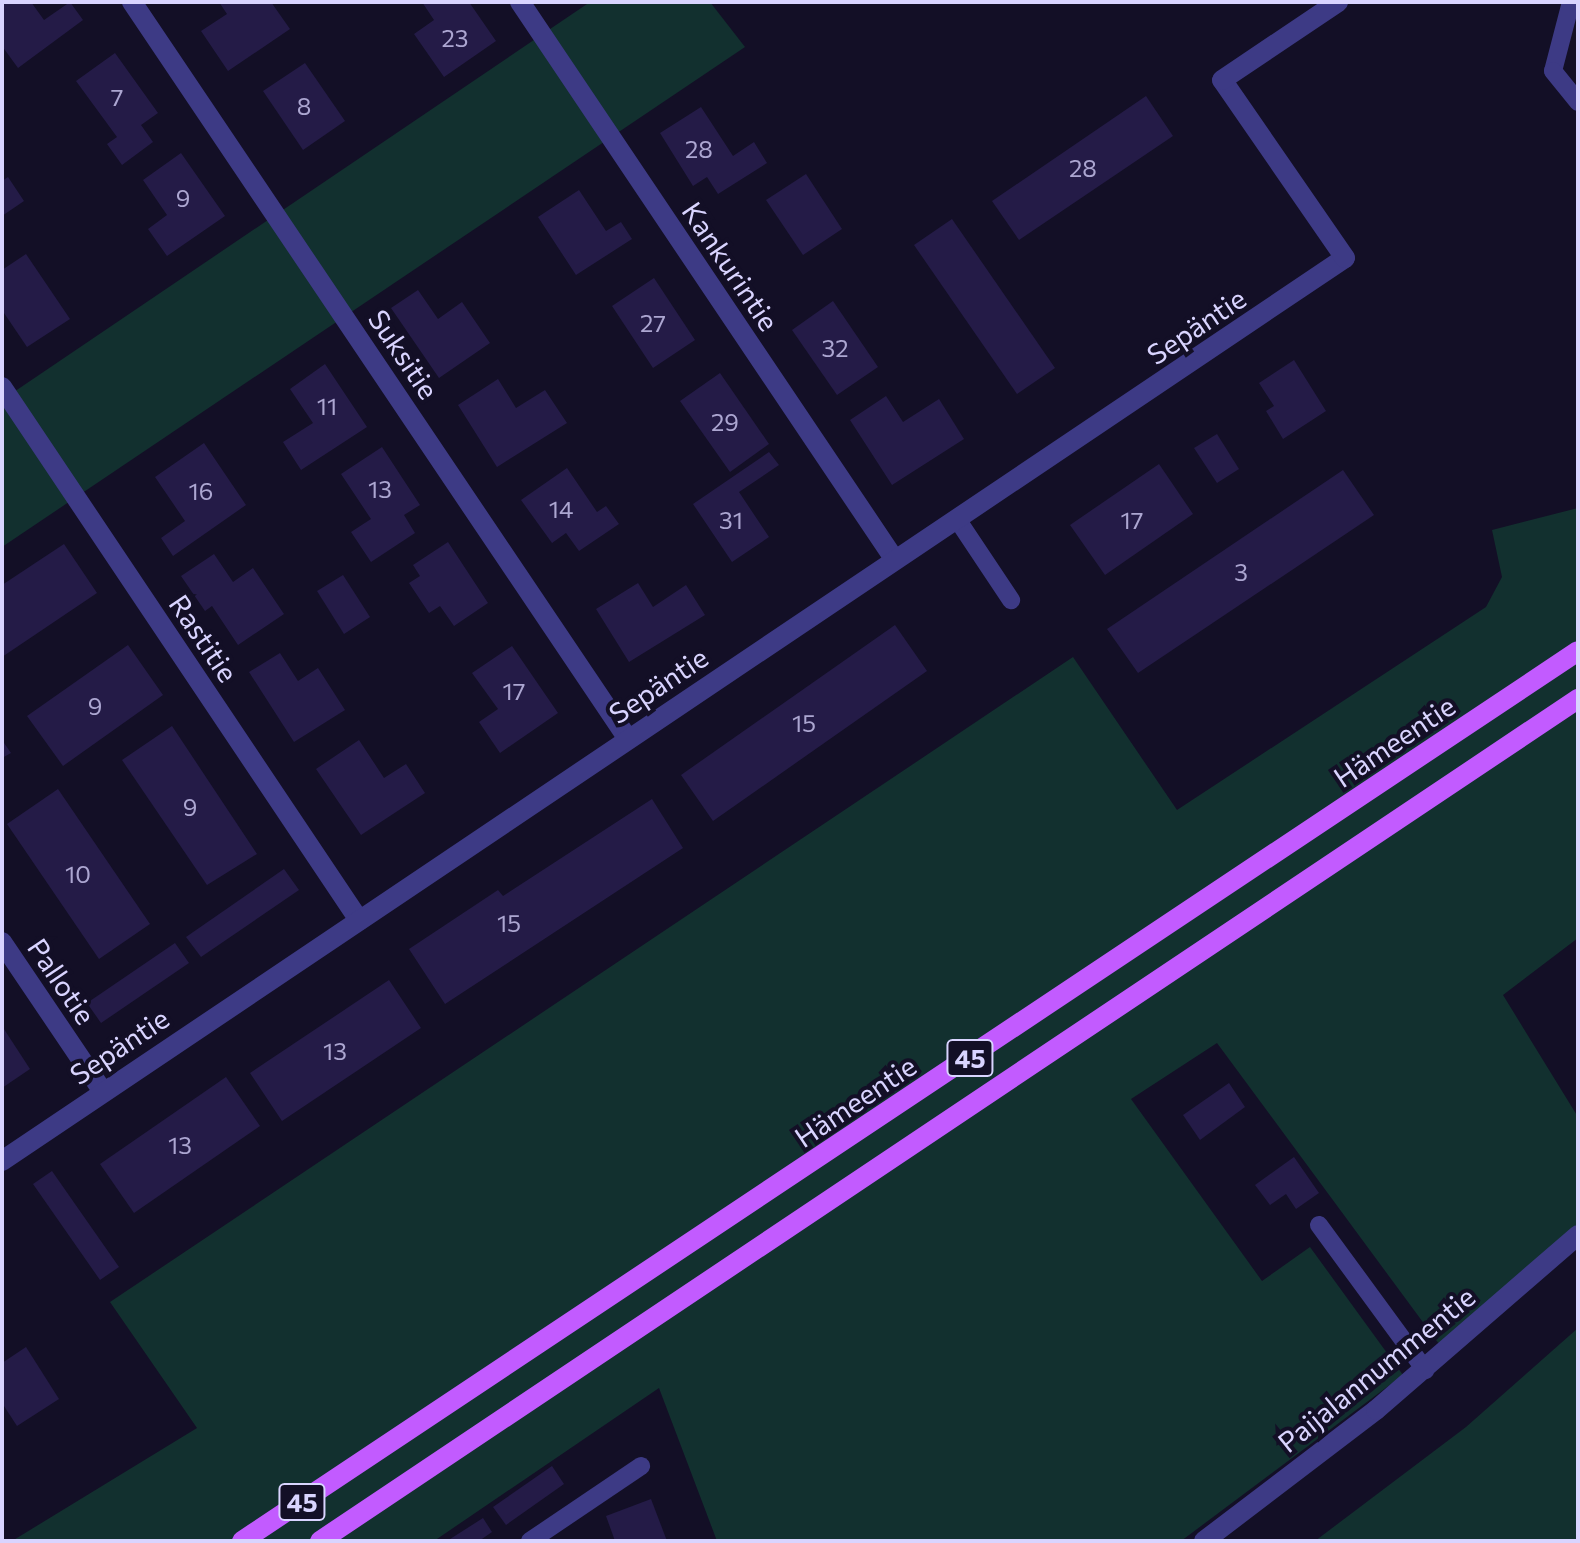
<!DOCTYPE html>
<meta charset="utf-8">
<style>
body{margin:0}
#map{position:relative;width:1580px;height:1543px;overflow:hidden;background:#130f26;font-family:Commissioner,sans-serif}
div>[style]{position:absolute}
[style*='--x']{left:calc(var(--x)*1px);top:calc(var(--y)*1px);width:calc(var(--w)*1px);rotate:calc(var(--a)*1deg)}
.green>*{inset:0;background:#12302f}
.building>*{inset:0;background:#241b47}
.service>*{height:18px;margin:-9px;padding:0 9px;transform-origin:9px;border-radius:9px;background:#3d3a85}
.minor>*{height:20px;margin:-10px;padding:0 10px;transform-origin:10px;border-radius:10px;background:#3d3a85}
.primary>*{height:20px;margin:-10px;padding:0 10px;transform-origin:10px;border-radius:10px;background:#c25bff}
span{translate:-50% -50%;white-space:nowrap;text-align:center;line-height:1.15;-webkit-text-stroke:8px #130f26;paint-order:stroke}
.number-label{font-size:24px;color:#aca6d1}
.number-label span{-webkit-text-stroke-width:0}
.shield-label span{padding:2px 6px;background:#130f26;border:2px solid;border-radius:6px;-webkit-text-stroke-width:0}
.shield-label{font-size:26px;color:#d9d4ff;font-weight:700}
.street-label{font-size:28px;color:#d9d4ff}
.frame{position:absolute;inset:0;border:4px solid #d9d4ff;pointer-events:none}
</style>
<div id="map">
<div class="green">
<i style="clip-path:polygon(590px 2px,710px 2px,745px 47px,2px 547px,2px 400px)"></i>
<i style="clip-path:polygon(1578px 508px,1578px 938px,1503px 995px,1578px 1117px,1578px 1226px,1439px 1344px,1217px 1043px,1131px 1099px,1262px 1281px,1310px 1247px,1403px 1375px,1181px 1541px,717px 1541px,659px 1388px,434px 1541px,12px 1541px,197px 1428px,110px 1302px,1073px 657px,1177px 810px,1486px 607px,1502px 577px,1492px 530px)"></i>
<i style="clip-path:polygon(1578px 1328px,1578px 1541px,1315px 1541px,1466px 1427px)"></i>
</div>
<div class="building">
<i style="clip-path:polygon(31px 2px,44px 20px,70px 2px,83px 20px,18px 68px,2px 46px,2px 3px)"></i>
<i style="clip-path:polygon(219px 2px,271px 2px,290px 29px,228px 71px,201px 31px,227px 14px)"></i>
<i style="clip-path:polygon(422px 2px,469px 2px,496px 41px,444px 77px,414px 34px,434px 20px)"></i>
<i style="clip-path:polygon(115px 53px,158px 113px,141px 125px,153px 142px,122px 165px,107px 144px,117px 137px,76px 81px)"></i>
<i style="clip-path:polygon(305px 63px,345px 121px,303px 150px,263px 91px)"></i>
<i style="clip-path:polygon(1146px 96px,1173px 136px,1019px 240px,992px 201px)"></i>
<i style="clip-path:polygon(701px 107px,733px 156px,754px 142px,767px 163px,718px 194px,707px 177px,693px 186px,660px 133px)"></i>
<i style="clip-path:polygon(181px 153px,225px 216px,167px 256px,148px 229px,167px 215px,143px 180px)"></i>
<i style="clip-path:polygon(806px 174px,842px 229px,803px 255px,766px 200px)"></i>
<i style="clip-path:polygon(8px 177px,24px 201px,2px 216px,2px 181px)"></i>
<i style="clip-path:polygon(579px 190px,606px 231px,621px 222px,632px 239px,576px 275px,538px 217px)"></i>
<i style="clip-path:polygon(952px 219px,1055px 368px,1017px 394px,914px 245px)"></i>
<i style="clip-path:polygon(26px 254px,70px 319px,27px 347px,2px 310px,2px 270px)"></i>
<i style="clip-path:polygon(654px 278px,695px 340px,653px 368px,612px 306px)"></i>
<i style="clip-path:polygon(418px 290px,438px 319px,462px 302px,490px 343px,439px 378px,391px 308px)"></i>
<i style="clip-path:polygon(833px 301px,878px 367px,837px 395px,792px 330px)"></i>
<i style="clip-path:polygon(1294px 360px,1326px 411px,1283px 439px,1266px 411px,1274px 406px,1259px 383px)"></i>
<i style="clip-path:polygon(325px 364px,367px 427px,301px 470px,283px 442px,313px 423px,290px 389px)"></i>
<i style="clip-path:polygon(720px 373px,769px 444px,730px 472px,680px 401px)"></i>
<i style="clip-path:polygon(498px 379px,516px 408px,545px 390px,567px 423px,497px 467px,458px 405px)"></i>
<i style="clip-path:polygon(886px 396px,903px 422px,939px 399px,964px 439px,892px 485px,850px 420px)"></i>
<i style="clip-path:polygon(1217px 434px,1239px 469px,1217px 483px,1194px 448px)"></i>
<i style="clip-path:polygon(204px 443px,246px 505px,173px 556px,161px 538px,185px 521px,155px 477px)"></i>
<i style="clip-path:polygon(382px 447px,420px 505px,404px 515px,415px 533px,371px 562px,351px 532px,371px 519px,341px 474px)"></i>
<i style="clip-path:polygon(769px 452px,779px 465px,739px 492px,769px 537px,732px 562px,693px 504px)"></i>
<i style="clip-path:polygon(1159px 464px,1193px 514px,1105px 575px,1070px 525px)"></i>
<i style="clip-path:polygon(567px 468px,597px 512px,606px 506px,619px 524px,579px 551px,566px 533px,552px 543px,521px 500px)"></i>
<i style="clip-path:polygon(1343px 470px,1374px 515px,1138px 673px,1107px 629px)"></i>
<i style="clip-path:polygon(448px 542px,488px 603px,454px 626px,440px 606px,429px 613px,409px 583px,420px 576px,413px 565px)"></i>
<i style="clip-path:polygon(64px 544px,97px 593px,2px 657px,2px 585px)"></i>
<i style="clip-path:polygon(214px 554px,233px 582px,253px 568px,284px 614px,238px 645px,212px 606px,205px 611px,181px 576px)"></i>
<i style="clip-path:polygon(343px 575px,370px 617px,344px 634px,317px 591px)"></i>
<i style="clip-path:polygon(638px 583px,653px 607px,686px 585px,705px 615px,629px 662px,596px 609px)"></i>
<i style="clip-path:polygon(895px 625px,927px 671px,713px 821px,681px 775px)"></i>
<i style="clip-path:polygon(128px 645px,163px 695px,63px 766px,27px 716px)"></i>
<i style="clip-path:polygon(512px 646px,558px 713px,500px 753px,479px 722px,498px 709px,472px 673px)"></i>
<i style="clip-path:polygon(280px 653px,298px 681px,318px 668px,345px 710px,294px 742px,249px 672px)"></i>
<i style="clip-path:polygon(172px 726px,257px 854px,207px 885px,122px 760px)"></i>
<i style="clip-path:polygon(2px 740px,11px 753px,2px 758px)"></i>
<i style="clip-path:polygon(359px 740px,384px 778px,406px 764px,425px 793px,361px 835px,316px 769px)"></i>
<i style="clip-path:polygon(58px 789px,150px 924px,99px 959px,7px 824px)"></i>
<i style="clip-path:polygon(652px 799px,683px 848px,445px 1004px,409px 949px,498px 890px,503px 896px)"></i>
<i style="clip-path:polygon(284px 869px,299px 890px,201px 957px,186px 937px)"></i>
<i style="clip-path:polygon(175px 943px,189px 963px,101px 1023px,87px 1003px)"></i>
<i style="clip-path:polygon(389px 980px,421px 1028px,282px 1121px,250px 1073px)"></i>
<i style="clip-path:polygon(2px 1026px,30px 1069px,2px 1088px)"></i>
<i style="clip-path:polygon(226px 1077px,260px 1126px,134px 1213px,100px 1164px)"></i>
<i style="clip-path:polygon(1229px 1083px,1245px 1107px,1200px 1140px,1183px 1115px)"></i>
<i style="clip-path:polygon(1294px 1157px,1319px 1193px,1296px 1209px,1286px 1194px,1270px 1205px,1255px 1185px)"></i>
<i style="clip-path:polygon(52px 1171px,119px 1267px,100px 1280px,33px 1184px)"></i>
<i style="clip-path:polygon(26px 1347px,59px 1399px,17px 1426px,2px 1403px,2px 1363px)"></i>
<i style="clip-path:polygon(552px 1466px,564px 1484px,506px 1525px,493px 1507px)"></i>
<i style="clip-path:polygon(651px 1499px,667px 1541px,615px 1541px,606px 1516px)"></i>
<i style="clip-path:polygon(483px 1518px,492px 1532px,479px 1541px,447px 1541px)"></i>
</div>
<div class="service">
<i style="--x:1571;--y:2;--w:71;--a:104.6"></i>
<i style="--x:1553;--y:71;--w:40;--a:51"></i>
<i style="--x:959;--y:522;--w:94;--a:56.3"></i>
<i style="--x:1319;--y:1225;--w:180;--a:53.8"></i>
<i style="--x:530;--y:1541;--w:134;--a:-34"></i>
</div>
<div class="minor">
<i style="--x:132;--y:2;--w:888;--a:56.06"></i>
<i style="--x:520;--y:2;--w:672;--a:56.1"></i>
<i style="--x:2;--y:387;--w:642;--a:56.19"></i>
<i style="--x:2;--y:942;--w:179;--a:56"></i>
<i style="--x:2;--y:1161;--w:1618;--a:-33.92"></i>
<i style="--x:1345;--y:258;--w:216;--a:-124.6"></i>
<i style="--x:1222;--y:80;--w:140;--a:-33.9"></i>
<i style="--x:1204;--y:1541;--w:216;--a:-37.3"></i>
<i style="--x:1376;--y:1410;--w:267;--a:-40.9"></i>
</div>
<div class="primary">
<i style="--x:242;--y:1541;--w:1605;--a:-33.67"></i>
<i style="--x:320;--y:1541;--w:1514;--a:-33.8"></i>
</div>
<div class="number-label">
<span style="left:455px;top:38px">23</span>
<span style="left:117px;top:97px">7</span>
<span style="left:304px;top:106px">8</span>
<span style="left:699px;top:149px">28</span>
<span style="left:1083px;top:168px">28</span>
<span style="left:183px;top:198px">9</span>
<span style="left:653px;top:323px">27</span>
<span style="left:835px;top:348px">32</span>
<span style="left:327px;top:406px">11</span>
<span style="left:725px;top:422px">29</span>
<span style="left:380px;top:489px">13</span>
<span style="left:201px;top:491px">16</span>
<span style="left:561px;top:509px">14</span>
<span style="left:731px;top:520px">31</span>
<span style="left:1132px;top:520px">17</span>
<span style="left:1241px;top:572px">3</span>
<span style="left:514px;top:691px">17</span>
<span style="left:95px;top:706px">9</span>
<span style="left:804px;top:723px">15</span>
<span style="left:190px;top:807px">9</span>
<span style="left:78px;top:874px">10</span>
<span style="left:509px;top:923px">15</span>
<span style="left:335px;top:1051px">13</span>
<span style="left:180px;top:1145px">13</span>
</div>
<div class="shield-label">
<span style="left:970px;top:1058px">45</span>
<span style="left:302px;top:1502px">45</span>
</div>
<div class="street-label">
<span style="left:731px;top:266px;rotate:56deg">Kankurintie</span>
<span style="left:1196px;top:326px;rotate:-34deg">Sepäntie</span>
<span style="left:404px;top:354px;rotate:56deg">Suksitie</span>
<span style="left:204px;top:638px;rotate:56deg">Rastitie</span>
<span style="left:658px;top:685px;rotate:-34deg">Sepäntie</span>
<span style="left:1394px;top:741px;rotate:-34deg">Hämeentie</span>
<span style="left:62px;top:981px;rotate:56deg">Pallotie</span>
<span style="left:119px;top:1046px;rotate:-34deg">Sepäntie</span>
<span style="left:855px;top:1101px;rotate:-34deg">Hämeentie</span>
<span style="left:1376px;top:1369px;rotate:-39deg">Paijalannummentie</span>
</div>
<div class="frame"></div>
</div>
